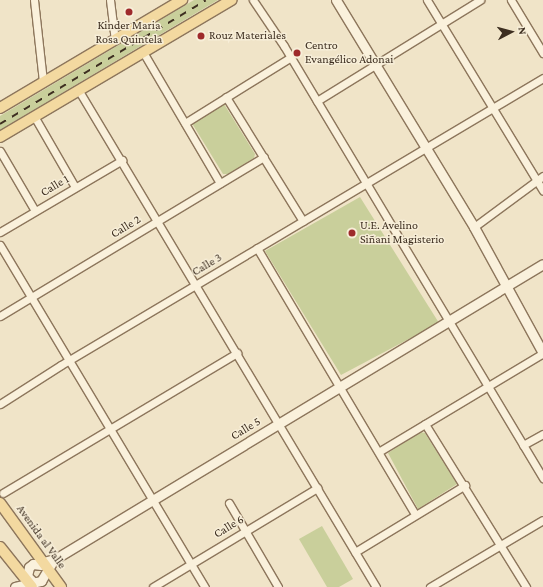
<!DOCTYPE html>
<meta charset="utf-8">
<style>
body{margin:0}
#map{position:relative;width:543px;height:587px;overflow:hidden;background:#f0e4c8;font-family:"Crimson Pro",serif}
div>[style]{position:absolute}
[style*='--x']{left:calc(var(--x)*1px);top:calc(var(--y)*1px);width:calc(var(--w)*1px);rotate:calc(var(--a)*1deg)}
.green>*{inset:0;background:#c9cf9b}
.roads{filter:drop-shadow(1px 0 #8d765c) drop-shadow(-1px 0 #8d765c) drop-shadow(0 1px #8d765c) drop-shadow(0 -1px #8d765c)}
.street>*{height:7px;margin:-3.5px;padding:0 3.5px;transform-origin:3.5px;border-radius:3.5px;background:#faf1dc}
.secondary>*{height:9px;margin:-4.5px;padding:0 4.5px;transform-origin:4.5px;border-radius:4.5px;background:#faf1dc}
.primary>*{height:10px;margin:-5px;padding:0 5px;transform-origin:5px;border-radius:5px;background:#f3d9a0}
.rail>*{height:2px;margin-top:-1px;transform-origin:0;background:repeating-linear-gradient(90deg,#3d2e20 0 7px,transparent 0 14px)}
.dots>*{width:11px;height:11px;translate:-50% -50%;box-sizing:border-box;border:2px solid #f7eed8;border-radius:50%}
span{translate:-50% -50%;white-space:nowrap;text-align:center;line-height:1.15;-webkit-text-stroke:3px #f7eed8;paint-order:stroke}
.poi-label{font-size:12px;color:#3d2e20}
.left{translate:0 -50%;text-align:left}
.street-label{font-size:12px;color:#3d2e20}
.north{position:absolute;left:491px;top:12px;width:40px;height:40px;-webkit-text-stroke:3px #f7eed8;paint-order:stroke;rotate:84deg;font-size:11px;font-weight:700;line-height:16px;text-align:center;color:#3d2e20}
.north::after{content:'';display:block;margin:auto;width:14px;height:18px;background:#3d2e20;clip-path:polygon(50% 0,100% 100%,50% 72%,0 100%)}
</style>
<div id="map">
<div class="green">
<i style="clip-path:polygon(194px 0,218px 0,0 130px,0 116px)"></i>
<i style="clip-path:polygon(224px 104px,255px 154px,254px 158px,228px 174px,223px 174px,193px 125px,193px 122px)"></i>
<i style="clip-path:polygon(360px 197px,439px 323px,341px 375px,265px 251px)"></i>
<i style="clip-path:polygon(420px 432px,425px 433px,457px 484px,418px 509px,388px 453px)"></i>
<i style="clip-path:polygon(322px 526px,353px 579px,339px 587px,327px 587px,299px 539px)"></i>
</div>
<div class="roads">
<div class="street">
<i style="--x:34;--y:0;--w:82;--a:83.7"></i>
<i style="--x:110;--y:0;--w:38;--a:83"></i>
<i style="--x:253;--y:0;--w:55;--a:56"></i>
<i style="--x:284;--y:46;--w:504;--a:59.06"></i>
<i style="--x:427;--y:0;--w:223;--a:58.7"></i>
<i style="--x:511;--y:0;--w:62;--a:58.9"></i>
<i style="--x:143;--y:52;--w:152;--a:59.6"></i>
<i style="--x:79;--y:91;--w:578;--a:59.09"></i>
<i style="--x:226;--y:97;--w:146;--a:58.2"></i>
<i style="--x:317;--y:101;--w:192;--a:-31.8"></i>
<i style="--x:34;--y:116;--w:82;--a:60"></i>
<i style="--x:185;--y:123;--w:125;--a:-31.9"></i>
<i style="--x:0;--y:151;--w:69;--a:59.7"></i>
<i style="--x:474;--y:227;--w:86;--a:-36.5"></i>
<i style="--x:0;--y:232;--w:142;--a:-30.5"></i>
<i style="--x:0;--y:245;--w:399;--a:59.1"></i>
<i style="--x:257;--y:248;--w:309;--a:59.3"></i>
<i style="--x:0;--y:316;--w:308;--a:-31.1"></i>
<i style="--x:0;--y:404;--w:72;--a:-32.6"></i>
<i style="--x:61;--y:365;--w:561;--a:-30.77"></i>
<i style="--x:425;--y:424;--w:192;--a:58.2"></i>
<i style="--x:523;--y:445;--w:23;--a:-29"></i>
<i style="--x:380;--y:451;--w:190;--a:-31"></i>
<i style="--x:3;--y:493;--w:273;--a:-30.9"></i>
<i style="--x:229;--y:503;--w:97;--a:59.7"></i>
<i style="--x:355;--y:552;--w:129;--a:-31.3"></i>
<i style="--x:153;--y:587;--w:192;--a:-31.1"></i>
<i style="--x:430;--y:587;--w:131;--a:-30.7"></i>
</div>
<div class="secondary">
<i style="--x:336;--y:0;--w:266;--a:58.7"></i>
<i style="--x:474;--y:227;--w:144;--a:61.3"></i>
<i style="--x:36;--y:564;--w:20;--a:-15"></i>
<i style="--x:55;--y:559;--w:570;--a:-31.15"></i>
<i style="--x:33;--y:582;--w:8;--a:-135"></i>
<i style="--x:27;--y:576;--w:9;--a:-77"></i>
<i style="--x:29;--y:567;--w:5;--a:-37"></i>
<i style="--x:33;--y:564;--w:8;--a:7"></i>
<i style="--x:15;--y:587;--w:27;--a:-13"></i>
<i style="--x:41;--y:581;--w:21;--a:-59"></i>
</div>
<div class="primary">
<i style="--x:0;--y:108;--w:212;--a:-30.7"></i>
<i style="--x:0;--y:137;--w:269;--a:-30.6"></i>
<i style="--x:0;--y:503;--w:104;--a:54"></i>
<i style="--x:0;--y:547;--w:51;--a:51.3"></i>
</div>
</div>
<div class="rail">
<i style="--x:0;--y:124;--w:240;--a:-31"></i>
</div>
<div class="dots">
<i style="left:129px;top:12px;background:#9e2a2b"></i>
<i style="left:201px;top:36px;background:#9e2a2b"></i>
<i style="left:297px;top:53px;background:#9e2a2b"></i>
<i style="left:352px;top:233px;background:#9e2a2b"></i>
</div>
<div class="poi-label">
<span style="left:129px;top:33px">Kinder Maria<br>Rosa Quintela</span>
<span class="left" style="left:209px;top:36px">Rouz Materiales</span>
<span class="left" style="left:305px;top:53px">Centro<br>Evangélico Adonai</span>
<span class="left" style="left:360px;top:233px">U.E. Avelino<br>Siñani Magisterio</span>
</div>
<div class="street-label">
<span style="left:55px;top:186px;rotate:-31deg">Calle 1</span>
<span style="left:126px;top:227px;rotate:-31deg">Calle 2</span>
<span style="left:207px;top:265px;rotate:-31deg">Calle 3</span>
<span style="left:246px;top:429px;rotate:-31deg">Calle 5</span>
<span style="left:229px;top:527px;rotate:-31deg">Calle 6</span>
<span style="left:41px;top:537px;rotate:54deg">Avenida al Valle</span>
</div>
<div class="north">N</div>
</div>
